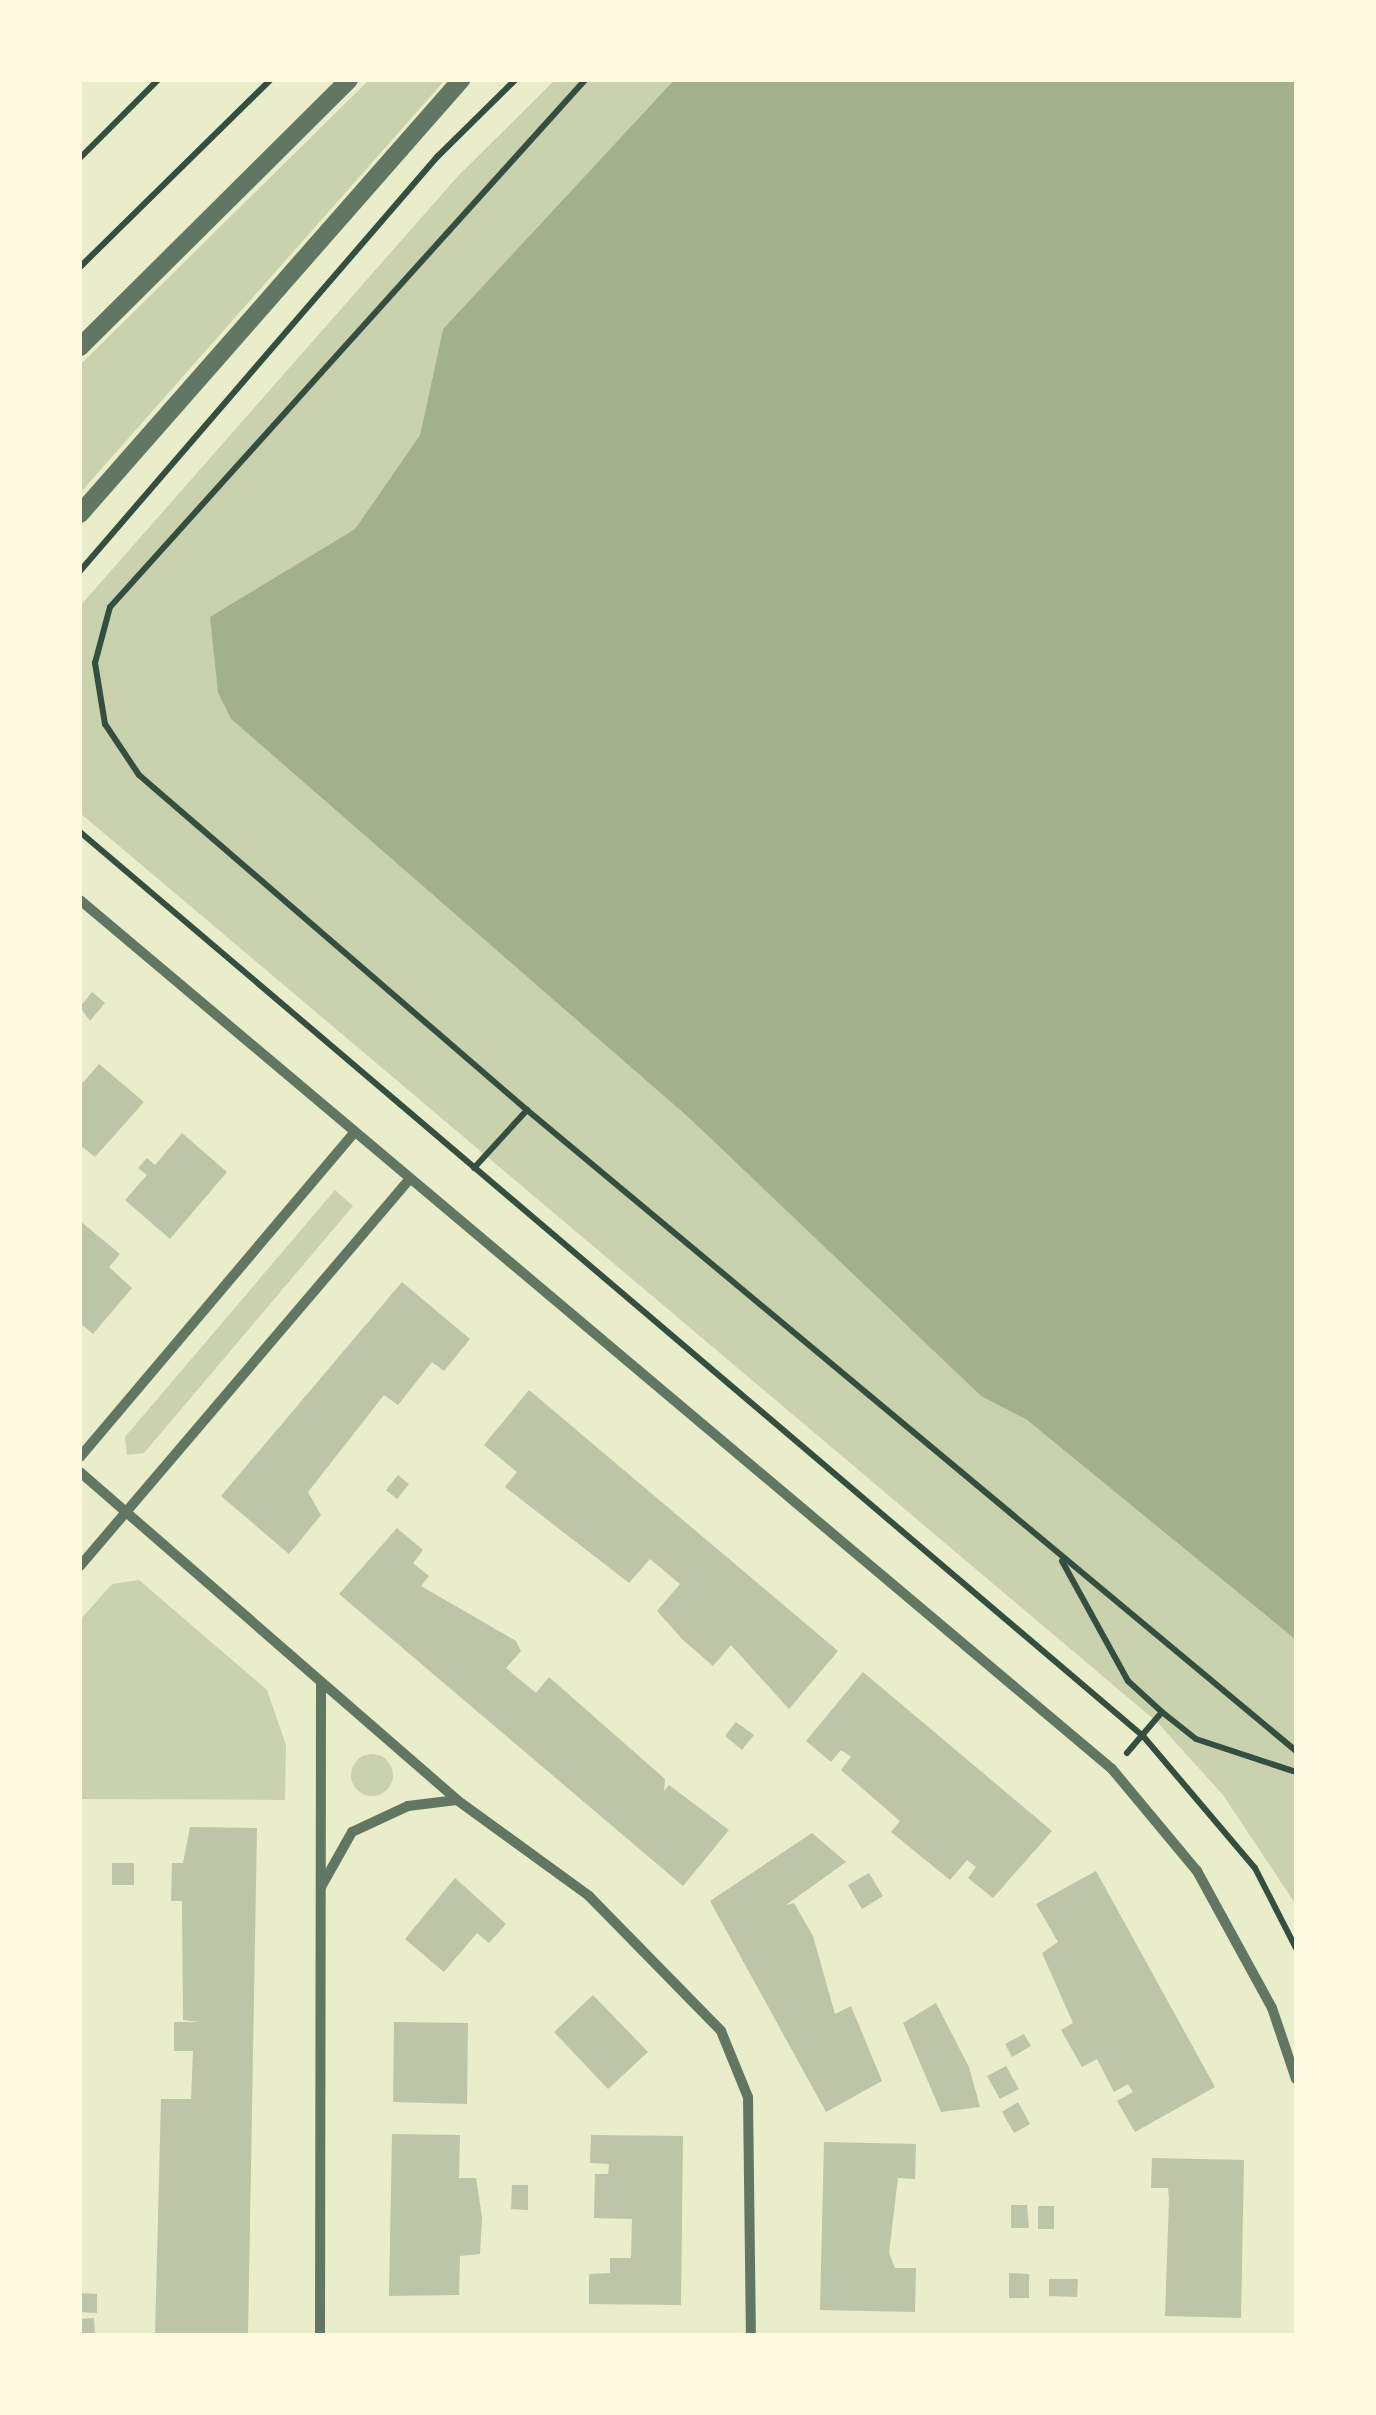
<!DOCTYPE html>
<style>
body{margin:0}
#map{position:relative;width:1376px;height:2415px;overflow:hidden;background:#e9edc9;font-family:"Alegreya Sans",sans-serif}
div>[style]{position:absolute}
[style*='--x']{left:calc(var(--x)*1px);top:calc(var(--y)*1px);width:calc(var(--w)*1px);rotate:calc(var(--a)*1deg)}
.green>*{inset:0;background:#cad2ad}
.round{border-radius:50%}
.water>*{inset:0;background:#a3b18a}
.building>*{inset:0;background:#bcc5a7}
.path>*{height:6px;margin:-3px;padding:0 3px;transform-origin:3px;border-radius:3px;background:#344e41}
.minor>*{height:10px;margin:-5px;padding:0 5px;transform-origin:5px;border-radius:5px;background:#617663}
.tertiary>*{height:18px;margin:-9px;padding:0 9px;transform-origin:9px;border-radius:9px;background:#617663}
span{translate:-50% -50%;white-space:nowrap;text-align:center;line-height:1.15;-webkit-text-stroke:9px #fefae0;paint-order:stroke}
.frame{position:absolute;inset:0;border:82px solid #fefae0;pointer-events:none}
</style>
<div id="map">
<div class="green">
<i style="clip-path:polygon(369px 80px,445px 80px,80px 493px,80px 365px)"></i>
<i style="clip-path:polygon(555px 80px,674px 80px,443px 329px,420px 435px,355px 529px,211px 617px,218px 693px,231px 719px,688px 1117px,981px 1396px,1027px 1420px,1296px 1640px,1296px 1905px,1223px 1795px,1157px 1722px,80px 813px,80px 606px,458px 176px)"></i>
<i style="clip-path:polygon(335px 1190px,353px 1206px,144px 1453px,127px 1455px,125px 1437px)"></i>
<i style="clip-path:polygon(139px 1580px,267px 1690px,286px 1745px,285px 1800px,80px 1799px,80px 1620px,112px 1584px)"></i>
<i class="round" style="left:351px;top:1754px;width:42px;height:42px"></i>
</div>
<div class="water">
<i style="clip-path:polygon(674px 80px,1296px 80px,1296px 1640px,1027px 1420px,981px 1396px,688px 1117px,231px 719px,218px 693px,210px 617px,355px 529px,420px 435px,443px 329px)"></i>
</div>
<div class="building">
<i style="clip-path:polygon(92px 992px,105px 1003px,90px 1021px,80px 1007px)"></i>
<i style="clip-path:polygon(99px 1064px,144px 1102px,95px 1157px,80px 1145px,80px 1086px)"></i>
<i style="clip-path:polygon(182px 1133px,227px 1172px,170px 1239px,125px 1200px,147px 1175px,138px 1168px,147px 1158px,155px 1165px)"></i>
<i style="clip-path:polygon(80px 1221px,120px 1254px,109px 1267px,132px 1288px,93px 1334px,80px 1323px)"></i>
<i style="clip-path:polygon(402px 1282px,470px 1339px,444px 1371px,432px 1362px,398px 1405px,384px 1395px,308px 1492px,321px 1515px,289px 1554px,221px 1496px)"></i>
<i style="clip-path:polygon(529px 1390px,838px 1651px,789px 1709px,731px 1645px,713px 1666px,683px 1640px,657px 1611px,680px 1584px,650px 1559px,629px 1583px,505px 1487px,517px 1472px,484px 1445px)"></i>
<i style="clip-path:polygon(398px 1475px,409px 1484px,397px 1499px,386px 1490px)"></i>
<i style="clip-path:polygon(397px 1528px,423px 1550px,413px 1563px,429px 1576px,421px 1586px,516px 1641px,521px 1651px,506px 1668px,536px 1693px,549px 1677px,665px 1779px,664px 1791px,669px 1785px,729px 1830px,683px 1886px,339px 1594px)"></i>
<i style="clip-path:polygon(863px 1672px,1052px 1831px,993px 1898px,968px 1878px,976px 1867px,967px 1860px,950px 1880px,891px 1832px,900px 1821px,841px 1770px,851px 1757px,841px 1750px,831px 1762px,806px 1741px)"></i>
<i style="clip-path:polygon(736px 1722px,754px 1735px,742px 1750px,725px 1736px)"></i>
<i style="clip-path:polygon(190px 1827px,257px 1828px,248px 2335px,155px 2335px,161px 2099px,191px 2099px,193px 2051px,174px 2051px,174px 2022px,200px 2022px,183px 2020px,182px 1901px,171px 1901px,172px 1863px,183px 1863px)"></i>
<i style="clip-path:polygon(812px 1833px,846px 1862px,786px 1905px,794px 1903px,813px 1936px,835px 2014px,851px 2006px,882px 2081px,826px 2112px,710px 1901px)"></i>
<i style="clip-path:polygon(112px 1863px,134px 1863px,134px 1885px,112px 1885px)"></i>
<i style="clip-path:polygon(1096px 1871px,1215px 2087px,1135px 2132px,1117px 2101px,1133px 2092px,1128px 2084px,1114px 2092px,1097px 2059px,1082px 2067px,1061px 2030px,1073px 2023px,1042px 1953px,1058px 1942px,1036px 1904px)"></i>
<i style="clip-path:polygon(869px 1873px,883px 1896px,862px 1909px,848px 1885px)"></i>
<i style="clip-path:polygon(455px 1878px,506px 1924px,489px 1943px,477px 1933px,444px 1972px,405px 1939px)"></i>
<i style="clip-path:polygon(593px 1995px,648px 2052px,608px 2089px,554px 2032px)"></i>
<i style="clip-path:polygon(936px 2003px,969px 2067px,980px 2107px,941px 2112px,903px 2023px)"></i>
<i style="clip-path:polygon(394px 2022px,468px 2023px,467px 2104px,393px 2102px)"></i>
<i style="clip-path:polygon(1024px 2034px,1031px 2046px,1012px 2057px,1005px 2044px)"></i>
<i style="clip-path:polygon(1006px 2066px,1019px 2089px,1000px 2099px,987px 2076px)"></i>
<i style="clip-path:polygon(1018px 2102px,1030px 2124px,1014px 2133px,1002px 2112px)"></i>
<i style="clip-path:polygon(392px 2134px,460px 2135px,459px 2178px,476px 2178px,482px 2217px,480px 2254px,460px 2256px,459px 2295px,389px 2296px)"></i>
<i style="clip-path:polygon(591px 2135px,683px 2136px,681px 2305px,589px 2304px,589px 2274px,610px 2273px,610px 2258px,631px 2258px,632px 2219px,594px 2218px,595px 2174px,608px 2174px,609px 2164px,590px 2163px)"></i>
<i style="clip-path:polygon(824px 2142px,916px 2144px,915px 2179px,898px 2178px,889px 2253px,895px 2268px,916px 2268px,915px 2312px,820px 2310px)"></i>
<i style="clip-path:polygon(1152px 2158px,1244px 2160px,1241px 2318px,1165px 2316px,1169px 2198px,1168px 2188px,1151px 2188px)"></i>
<i style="clip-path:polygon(512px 2185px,528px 2185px,528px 2210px,511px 2209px)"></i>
<i style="clip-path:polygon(1011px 2205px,1027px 2205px,1029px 2228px,1011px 2228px)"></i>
<i style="clip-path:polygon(1038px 2206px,1054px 2206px,1054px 2229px,1038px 2229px)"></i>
<i style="clip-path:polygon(1009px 2273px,1029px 2274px,1029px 2298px,1009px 2298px)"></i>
<i style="clip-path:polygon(1049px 2279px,1078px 2279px,1077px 2297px,1049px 2296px)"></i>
<i style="clip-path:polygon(80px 2293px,97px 2294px,97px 2313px,80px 2312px)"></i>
<i style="clip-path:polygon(94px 2318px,95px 2335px,80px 2335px,80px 2319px)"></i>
</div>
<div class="path">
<i style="--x:585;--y:80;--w:709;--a:132.03"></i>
<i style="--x:110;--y:607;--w:58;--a:105"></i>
<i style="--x:95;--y:663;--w:62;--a:80.7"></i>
<i style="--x:105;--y:724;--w:61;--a:56.3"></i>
<i style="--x:139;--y:775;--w:513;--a:40.81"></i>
<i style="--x:527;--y:1110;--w:1001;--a:39.81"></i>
<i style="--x:80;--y:158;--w:110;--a:-45"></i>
<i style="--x:80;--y:267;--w:267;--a:-44.5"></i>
<i style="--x:80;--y:571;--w:547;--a:-49.23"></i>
<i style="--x:437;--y:157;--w:110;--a:-44.6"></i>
<i style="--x:80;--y:832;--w:1395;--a:40.38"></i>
<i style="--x:1143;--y:1736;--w:173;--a:49.7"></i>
<i style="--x:1255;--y:1868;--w:90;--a:62.9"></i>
<i style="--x:474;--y:1168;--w:79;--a:-47.6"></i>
<i style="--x:1062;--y:1561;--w:137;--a:61.2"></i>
<i style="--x:1128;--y:1681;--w:46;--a:42.4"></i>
<i style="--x:1162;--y:1712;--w:54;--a:130.5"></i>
<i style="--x:1162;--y:1712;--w:43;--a:38.5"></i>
<i style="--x:1196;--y:1739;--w:105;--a:18.3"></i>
</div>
<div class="minor">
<i style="--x:80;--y:900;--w:1349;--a:40.1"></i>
<i style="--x:1112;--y:1769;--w:133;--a:50.2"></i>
<i style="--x:1197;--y:1871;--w:156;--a:61.3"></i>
<i style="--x:1272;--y:2008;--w:75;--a:71.3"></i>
<i style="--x:80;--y:1457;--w:424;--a:-49.8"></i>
<i style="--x:80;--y:1472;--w:500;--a:41"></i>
<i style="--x:457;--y:1800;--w:163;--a:36"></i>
<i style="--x:589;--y:1896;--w:189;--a:45.6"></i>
<i style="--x:721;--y:2031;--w:71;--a:67.8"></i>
<i style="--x:748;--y:2097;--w:238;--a:89.3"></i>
<i style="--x:80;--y:1566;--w:506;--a:-49.57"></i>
<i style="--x:321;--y:1887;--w:63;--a:-60.6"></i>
<i style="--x:352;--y:1832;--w:62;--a:-24.9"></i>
<i style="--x:408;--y:1806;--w:49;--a:-7"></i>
<i style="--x:320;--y:2335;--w:651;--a:-89.91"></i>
</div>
<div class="tertiary">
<i style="--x:80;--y:347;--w:379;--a:-44.8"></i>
<i style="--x:80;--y:514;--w:578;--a:-48.72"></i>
</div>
<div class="frame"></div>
</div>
